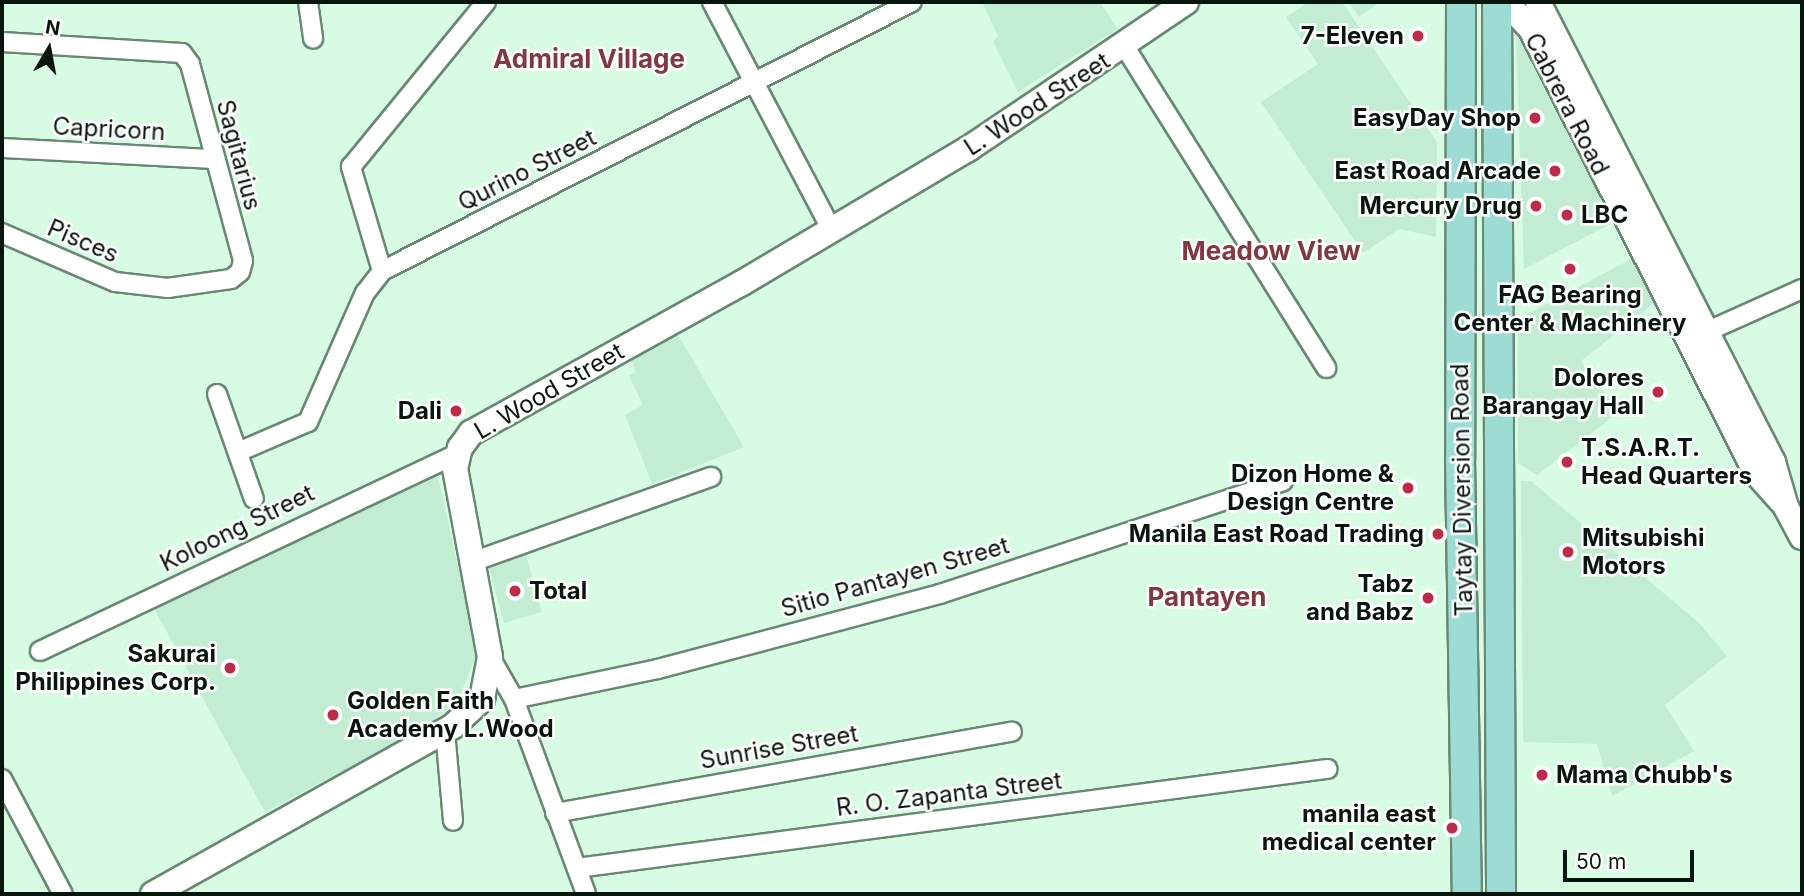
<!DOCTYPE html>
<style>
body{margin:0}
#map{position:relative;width:1804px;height:896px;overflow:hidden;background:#d7fbe3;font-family:Inter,sans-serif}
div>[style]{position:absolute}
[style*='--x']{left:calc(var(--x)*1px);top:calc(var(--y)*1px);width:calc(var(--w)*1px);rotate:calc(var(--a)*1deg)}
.built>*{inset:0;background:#c3edd2}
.roads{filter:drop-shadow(2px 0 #688874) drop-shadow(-2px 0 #688874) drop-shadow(0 2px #688874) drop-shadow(0 -2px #688874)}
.minor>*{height:18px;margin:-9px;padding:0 9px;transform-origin:9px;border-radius:9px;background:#fff}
.secondary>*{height:24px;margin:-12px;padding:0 12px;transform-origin:12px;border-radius:12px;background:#fff}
.primary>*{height:28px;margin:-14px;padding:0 14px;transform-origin:14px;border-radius:14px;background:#9cdcd4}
.dots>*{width:19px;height:19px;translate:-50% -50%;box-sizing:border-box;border:4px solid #fff;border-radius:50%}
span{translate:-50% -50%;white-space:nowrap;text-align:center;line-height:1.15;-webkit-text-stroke:5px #fff;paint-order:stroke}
.poi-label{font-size:24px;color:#09160e;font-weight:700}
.right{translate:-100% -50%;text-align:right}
.left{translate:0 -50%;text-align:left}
.street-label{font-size:24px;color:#09160e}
.neighbourhood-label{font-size:26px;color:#813840;font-weight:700}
.frame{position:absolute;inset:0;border:4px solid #09160e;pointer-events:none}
.north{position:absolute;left:14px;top:14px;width:70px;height:70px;-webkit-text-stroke:5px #fff;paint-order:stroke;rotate:10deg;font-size:19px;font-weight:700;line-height:28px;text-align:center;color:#09160e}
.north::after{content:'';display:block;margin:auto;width:24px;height:32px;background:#09160e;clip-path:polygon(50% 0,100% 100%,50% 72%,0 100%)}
.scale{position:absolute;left:1563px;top:850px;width:131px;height:32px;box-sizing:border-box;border:4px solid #09160e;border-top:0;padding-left:9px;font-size:21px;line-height:24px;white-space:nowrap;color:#09160e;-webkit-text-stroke:5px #fff;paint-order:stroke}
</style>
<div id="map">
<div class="built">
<i style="clip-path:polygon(982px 2px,1100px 2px,1117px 29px,1018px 92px,993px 42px,998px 36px)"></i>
<i style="clip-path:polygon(1309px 2px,1342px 2px,1437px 142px,1436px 237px,1399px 229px,1363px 253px,1261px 102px,1318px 64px,1286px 17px)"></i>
<i style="clip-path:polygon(1349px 2px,1380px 2px,1359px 17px)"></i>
<i style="clip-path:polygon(1523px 37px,1616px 221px,1524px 269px,1516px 39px)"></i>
<i style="clip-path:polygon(1635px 257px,1657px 301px,1581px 361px,1619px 412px,1537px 475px,1518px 463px,1518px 319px)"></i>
<i style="clip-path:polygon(677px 333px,744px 447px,652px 484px,625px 415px,643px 405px,629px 376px,636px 372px,630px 357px)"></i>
<i style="clip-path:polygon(435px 463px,475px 642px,475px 659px,458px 700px,425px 727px,265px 812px,150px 601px)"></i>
<i style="clip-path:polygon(1521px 481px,1531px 481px,1699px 623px,1727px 656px,1665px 705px,1694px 751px,1612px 796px,1597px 744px,1523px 742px)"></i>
<i style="clip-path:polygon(525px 552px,542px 612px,504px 623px,488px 564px)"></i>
</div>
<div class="roads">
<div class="minor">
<i style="--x:308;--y:2;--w:37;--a:82"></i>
<i style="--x:712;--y:2;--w:259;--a:62.3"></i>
<i style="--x:2;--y:42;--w:180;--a:3.5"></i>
<i style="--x:182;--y:53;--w:14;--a:54"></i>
<i style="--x:190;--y:64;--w:204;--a:74.9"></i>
<i style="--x:243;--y:261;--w:11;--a:105"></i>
<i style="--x:240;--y:272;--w:11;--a:142"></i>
<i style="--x:231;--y:279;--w:64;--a:171.9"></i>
<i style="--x:168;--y:288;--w:53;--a:-173.5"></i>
<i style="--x:115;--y:282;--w:123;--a:-156.6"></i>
<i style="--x:1125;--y:47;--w:379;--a:57.9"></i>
<i style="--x:2;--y:148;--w:213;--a:3"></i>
<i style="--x:382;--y:271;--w:109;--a:-106.6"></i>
<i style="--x:351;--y:167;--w:213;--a:-50.7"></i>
<i style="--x:1697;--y:336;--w:115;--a:-24.1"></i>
<i style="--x:217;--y:394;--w:111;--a:70.6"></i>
<i style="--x:238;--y:452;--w:76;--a:-23.2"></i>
<i style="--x:308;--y:422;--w:141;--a:-66.2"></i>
<i style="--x:365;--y:293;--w:28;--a:-52"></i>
<i style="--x:382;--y:271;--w:594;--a:-26.91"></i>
<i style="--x:472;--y:562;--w:254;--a:-19.6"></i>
<i style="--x:40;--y:651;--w:461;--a:-25.3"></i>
<i style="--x:490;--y:657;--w:48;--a:60.3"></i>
<i style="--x:514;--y:699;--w:208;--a:69.7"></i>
<i style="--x:514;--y:699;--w:147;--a:-11.8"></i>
<i style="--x:658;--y:669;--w:292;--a:-14.9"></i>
<i style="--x:940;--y:594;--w:361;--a:-18.2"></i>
<i style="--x:445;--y:731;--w:90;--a:84.9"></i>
<i style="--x:2;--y:779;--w:130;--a:62.1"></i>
<i style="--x:555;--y:813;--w:464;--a:-10.1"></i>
<i style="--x:577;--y:868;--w:757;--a:-7.52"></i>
</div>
<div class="secondary">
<i style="--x:1538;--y:2;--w:517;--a:62.94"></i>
<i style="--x:1773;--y:462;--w:47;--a:73.9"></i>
<i style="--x:1786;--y:507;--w:34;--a:62"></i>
<i style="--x:1497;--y:8;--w:21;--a:17"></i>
<i style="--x:1517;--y:14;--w:21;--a:47"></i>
<i style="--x:1531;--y:29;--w:498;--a:63.1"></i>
<i style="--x:1756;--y:473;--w:38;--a:48"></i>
<i style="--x:153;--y:894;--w:344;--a:-29.2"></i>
<i style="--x:453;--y:726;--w:40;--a:-43"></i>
<i style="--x:482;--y:699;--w:43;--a:-79.2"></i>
<i style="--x:490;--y:657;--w:191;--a:-100.5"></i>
<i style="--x:455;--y:469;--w:22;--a:-77"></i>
<i style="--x:460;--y:448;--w:19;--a:-54"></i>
<i style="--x:471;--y:433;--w:310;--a:-29"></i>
<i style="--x:742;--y:283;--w:263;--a:-30.7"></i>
<i style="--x:968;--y:149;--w:263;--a:-34"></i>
</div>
<div class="primary">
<i style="--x:1461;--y:2;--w:457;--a:90.1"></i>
<i style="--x:1460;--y:459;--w:435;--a:89.1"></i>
<i style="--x:1497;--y:2;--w:892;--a:89.74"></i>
</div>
</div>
<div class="dots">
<i style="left:1418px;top:36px;background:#bc2b48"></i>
<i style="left:1535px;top:118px;background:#bc2b48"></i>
<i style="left:1555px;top:171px;background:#bc2b48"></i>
<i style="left:1536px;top:206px;background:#bc2b48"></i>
<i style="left:1567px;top:215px;background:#bc2b48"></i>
<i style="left:1570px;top:269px;background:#bc2b48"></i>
<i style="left:1658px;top:392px;background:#bc2b48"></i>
<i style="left:456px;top:411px;background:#bc2b48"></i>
<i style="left:1567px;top:462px;background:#bc2b48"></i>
<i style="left:1408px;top:488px;background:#bc2b48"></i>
<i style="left:1438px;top:534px;background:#bc2b48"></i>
<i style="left:1568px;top:552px;background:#bc2b48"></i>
<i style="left:515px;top:591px;background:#bc2b48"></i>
<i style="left:1428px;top:598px;background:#bc2b48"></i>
<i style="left:230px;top:668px;background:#bc2b48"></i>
<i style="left:333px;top:715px;background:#bc2b48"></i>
<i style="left:1542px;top:775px;background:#bc2b48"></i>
<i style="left:1452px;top:828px;background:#bc2b48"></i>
</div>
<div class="poi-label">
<span class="right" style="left:1404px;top:36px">7-Eleven</span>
<span class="right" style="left:1521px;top:118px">EasyDay Shop</span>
<span class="right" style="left:1541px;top:171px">East Road Arcade</span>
<span class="right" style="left:1522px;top:206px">Mercury Drug</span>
<span class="left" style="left:1581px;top:215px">LBC</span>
<span style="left:1570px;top:309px">FAG Bearing<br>Center &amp; Machinery</span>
<span class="right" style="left:1644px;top:392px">Dolores<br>Barangay Hall</span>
<span class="right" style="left:442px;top:411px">Dali</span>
<span class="left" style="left:1581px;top:462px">T.S.A.R.T.<br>Head Quarters</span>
<span class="right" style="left:1394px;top:488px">Dizon Home &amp;<br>Design Centre</span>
<span class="right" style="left:1424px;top:534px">Manila East Road Trading</span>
<span class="left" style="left:1582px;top:552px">Mitsubishi<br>Motors</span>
<span class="right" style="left:1414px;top:598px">Tabz<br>and Babz</span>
<span class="left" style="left:529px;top:591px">Total</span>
<span class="right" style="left:216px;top:668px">Sakurai<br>Philippines Corp.</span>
<span class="left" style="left:347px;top:715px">Golden Faith<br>Academy L.Wood</span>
<span class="left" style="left:1556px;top:775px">Mama Chubb's</span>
<span class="right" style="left:1436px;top:828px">manila east<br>medical center</span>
</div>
<div class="street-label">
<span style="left:1037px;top:104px;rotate:-33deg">L. Wood Street</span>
<span style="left:1567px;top:104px;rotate:63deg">Cabrera Road</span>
<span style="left:109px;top:129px;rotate:3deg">Capricorn</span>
<span style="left:239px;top:155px;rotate:75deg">Sagitarius</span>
<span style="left:527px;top:170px;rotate:-27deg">Qurino Street</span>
<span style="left:83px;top:241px;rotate:23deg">Pisces</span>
<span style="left:549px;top:391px;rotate:-30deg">L. Wood Street</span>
<span style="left:1462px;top:490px;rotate:-91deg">Taytay Diversion Road</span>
<span style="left:237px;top:528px;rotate:-26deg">Koloong Street</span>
<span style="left:895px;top:577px;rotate:-16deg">Sitio Pantayen Street</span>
<span style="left:779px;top:747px;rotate:-10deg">Sunrise Street</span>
<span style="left:949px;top:794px;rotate:-7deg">R. O. Zapanta Street</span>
</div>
<div class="neighbourhood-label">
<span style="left:589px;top:59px">Admiral Village</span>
<span style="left:1271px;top:251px">Meadow View</span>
<span style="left:1207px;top:597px">Pantayen</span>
</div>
<div class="frame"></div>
<div class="north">N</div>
<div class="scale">50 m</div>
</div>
